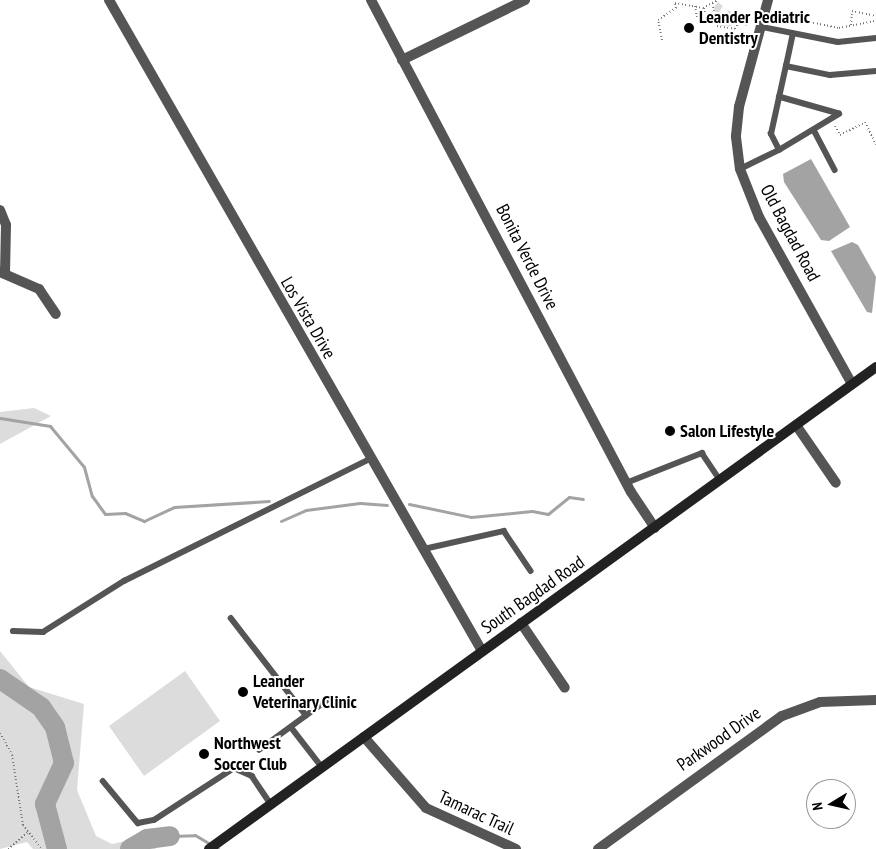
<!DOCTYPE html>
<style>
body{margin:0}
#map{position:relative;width:876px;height:849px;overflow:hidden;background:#fff;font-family:"PT Sans Narrow",sans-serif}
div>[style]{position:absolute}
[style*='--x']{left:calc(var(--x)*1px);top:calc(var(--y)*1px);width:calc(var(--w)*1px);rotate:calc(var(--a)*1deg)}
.green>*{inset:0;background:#dcdcdc}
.water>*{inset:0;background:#a3a3a3}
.stream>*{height:3px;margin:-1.5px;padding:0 1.5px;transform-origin:1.5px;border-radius:1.5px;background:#a3a3a3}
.river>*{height:20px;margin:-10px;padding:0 10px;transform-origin:10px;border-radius:10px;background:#a3a3a3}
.path>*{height:2px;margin-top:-1px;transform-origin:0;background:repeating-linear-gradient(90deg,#777 0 1px,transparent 0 3.5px)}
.lane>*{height:5.5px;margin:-2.75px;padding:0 2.75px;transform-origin:2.75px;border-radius:2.75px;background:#555}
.street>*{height:10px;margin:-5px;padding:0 5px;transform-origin:5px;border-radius:5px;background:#555}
.secondary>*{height:10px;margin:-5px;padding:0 5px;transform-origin:5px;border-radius:5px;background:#222}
.dots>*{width:14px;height:14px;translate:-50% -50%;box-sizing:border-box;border:2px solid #fff;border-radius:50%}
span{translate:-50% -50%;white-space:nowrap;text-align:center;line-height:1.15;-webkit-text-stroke:4px #fff;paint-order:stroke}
.poi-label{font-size:18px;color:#000;font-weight:700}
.left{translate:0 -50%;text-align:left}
.street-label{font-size:18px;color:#000}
.north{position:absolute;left:806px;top:779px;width:50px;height:50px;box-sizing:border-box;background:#fff;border:1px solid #999;border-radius:50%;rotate:261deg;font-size:14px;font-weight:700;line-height:20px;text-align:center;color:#000}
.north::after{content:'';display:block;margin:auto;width:18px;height:22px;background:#000;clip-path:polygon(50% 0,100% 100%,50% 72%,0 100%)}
</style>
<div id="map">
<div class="green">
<i style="clip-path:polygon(718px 2px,723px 6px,718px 14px,722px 17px,729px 10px,733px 14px,727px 21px,732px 26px,717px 25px,714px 7px)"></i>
<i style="clip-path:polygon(34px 408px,51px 416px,0 444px,0 412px)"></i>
<i style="clip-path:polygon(0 651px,29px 687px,84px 704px,77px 790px,96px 836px,112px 844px,167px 832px,164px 842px,155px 849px,33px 849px,27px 842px,0 849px)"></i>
<i style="clip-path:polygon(185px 671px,220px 721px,144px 776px,109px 726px)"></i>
</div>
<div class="water">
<i style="clip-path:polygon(811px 159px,850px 227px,829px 241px,821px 240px,784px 182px,783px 174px)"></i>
<i style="clip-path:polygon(852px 242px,858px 245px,876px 277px,872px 313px,867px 312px,831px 251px)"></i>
</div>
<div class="stream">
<i style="--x:0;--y:418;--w:51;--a:9.1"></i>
<i style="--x:50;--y:426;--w:53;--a:50.3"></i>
<i style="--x:84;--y:467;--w:30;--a:75"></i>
<i style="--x:92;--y:496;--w:22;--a:54"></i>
<i style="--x:105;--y:514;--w:20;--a:-3"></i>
<i style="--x:125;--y:513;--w:21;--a:23"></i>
<i style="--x:144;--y:521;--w:33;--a:-25"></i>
<i style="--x:174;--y:507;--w:95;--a:-3.6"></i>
<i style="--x:409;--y:504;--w:63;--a:11.8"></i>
<i style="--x:471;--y:517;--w:61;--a:-5.6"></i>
<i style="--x:532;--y:511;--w:16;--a:11"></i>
<i style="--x:548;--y:514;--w:27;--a:-39"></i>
<i style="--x:569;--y:497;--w:14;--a:8"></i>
<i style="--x:281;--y:521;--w:27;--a:-24"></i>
<i style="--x:306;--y:510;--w:54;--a:-7.4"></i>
<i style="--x:360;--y:503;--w:27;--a:4"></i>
<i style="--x:170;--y:836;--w:25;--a:-2"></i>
<i style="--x:195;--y:835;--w:27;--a:31"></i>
</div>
<div class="river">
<i style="--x:0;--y:679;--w:50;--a:34.3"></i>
<i style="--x:41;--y:707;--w:24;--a:55"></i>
<i style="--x:55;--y:727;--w:37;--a:76"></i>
<i style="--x:64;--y:763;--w:45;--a:114.9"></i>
<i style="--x:45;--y:804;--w:47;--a:75.1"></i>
<i style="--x:130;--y:849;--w:20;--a:-30"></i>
<i style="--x:147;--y:839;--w:23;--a:-7"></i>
</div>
<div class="path">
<i style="--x:695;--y:6;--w:11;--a:80"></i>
<i style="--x:713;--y:7;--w:13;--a:81"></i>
<i style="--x:704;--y:8;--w:6;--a:81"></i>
<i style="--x:786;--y:17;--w:54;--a:11.7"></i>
<i style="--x:839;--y:28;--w:38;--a:-11"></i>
<i style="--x:851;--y:25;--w:14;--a:-86"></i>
<i style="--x:852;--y:11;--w:25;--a:12"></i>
<i style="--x:717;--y:26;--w:18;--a:9"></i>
<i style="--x:735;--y:29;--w:9;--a:-58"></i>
<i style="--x:740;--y:21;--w:8;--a:30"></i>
<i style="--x:662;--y:40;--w:20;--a:-101"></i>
<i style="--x:658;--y:20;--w:22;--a:-34"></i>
<i style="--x:676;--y:8;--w:5;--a:-101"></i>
<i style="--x:675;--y:3;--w:28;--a:10"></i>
<i style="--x:703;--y:8;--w:17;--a:-28"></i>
<i style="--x:835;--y:126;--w:10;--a:61"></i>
<i style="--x:840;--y:135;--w:28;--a:-27"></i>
<i style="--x:865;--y:122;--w:25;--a:64"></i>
<i style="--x:0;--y:733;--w:25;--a:61"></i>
<i style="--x:12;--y:755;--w:71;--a:81.1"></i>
<i style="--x:23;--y:825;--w:31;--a:52"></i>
<i style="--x:8;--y:849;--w:26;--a:-40"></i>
</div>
<div class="lane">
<i style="--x:762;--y:27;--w:77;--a:11.2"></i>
<i style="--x:838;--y:42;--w:38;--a:-6"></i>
<i style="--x:786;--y:66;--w:33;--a:-78"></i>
<i style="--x:814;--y:130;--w:45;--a:62.3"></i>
<i style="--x:779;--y:150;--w:70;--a:-31"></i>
<i style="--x:839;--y:114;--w:62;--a:-164.2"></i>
<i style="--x:740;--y:169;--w:43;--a:-26"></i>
<i style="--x:779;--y:150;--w:18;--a:-117"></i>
<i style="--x:771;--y:134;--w:70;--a:-77.6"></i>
<i style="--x:786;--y:66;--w:45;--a:11.6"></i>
<i style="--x:830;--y:75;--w:46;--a:-5"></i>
<i style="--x:626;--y:483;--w:82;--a:-21.5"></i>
<i style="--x:702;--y:453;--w:32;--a:56"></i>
<i style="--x:424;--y:549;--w:82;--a:-12.7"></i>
<i style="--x:504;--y:531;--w:48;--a:56"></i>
<i style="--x:231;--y:618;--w:123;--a:52.3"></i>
<i style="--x:13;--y:631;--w:30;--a:2"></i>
<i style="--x:43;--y:632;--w:96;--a:-32.2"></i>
<i style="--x:124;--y:581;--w:277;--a:-26.4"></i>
<i style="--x:291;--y:727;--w:51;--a:52.2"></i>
<i style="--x:259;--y:750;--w:83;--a:-36.2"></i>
<i style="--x:103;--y:781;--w:55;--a:50.2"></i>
<i style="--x:138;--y:823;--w:16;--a:-11"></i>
<i style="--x:154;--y:820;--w:95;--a:-33"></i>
<i style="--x:234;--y:768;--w:20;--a:24"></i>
<i style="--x:252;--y:776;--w:34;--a:56"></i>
</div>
<div class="street">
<i style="--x:109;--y:0;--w:750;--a:60.19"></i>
<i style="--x:371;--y:0;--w:556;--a:62.15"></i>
<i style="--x:631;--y:492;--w:43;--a:56.3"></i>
<i style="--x:768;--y:0;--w:111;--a:105.2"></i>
<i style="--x:739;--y:107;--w:30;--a:96"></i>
<i style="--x:736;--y:137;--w:32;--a:83"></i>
<i style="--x:740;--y:169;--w:52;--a:68.4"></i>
<i style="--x:759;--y:217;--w:191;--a:60.9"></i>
<i style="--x:402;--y:60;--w:137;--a:-26"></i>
<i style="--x:0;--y:210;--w:16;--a:68"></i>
<i style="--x:6;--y:225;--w:46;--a:91.2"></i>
<i style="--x:0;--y:272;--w:43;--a:23.6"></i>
<i style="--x:39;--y:289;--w:30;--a:56"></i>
<i style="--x:796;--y:425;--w:70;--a:55.4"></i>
<i style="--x:521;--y:623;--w:78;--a:55.9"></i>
<i style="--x:364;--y:737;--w:94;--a:48.9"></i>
<i style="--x:426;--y:808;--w:99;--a:24.5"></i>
<i style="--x:598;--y:849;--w:227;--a:-35.9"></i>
<i style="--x:782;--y:716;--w:40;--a:-20.2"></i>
<i style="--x:820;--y:702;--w:56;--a:-2"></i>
</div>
<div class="secondary">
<i style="--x:209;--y:849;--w:823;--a:-35.85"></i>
</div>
<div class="dots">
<i style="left:689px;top:28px;background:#000"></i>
<i style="left:670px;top:431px;background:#000"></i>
<i style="left:243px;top:692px;background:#000"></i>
<i style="left:204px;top:754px;background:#000"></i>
</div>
<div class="poi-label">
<span class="left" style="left:699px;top:28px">Leander Pediatric<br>Dentistry</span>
<span class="left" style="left:680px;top:431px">Salon Lifestyle</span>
<span class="left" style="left:253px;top:692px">Leander<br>Veterinary Clinic</span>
<span class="left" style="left:214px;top:754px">Northwest<br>Soccer Club</span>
</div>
<div class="street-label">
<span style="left:790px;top:233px;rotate:62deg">Old Bagdad Road</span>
<span style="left:527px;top:257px;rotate:63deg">Bonita Verde Drive</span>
<span style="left:308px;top:318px;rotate:60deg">Los Vista Drive</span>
<span style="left:533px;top:595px;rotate:-35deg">South Bagdad Road</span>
<span style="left:719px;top:739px;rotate:-35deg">Parkwood Drive</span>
<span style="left:476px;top:813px;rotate:25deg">Tamarac Trail</span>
</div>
<div class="north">N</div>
</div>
